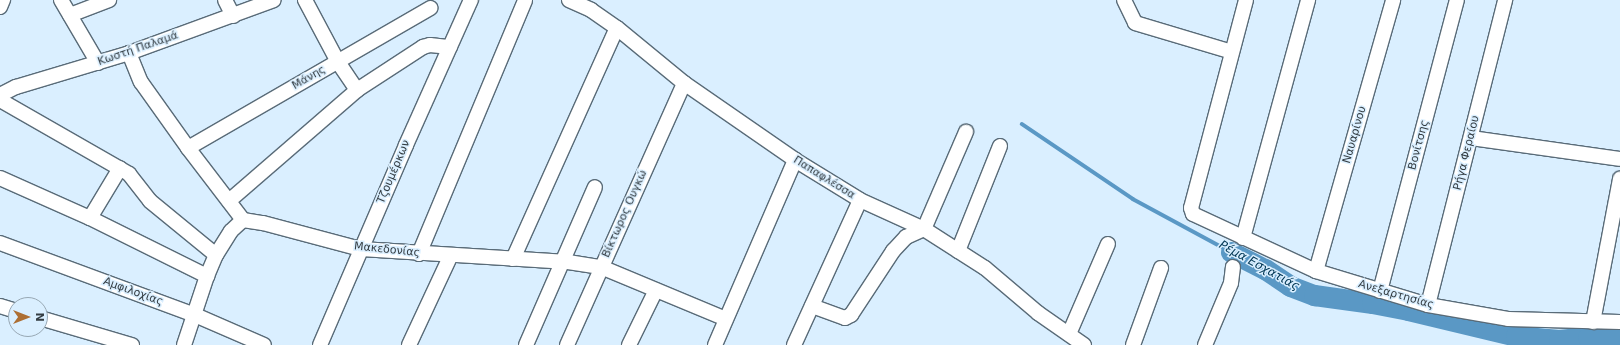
<!DOCTYPE html>
<meta charset="utf-8">
<style>
body{margin:0}
#map{position:relative;width:1620px;height:345px;overflow:hidden;background:#daefff;font-family:"DejaVu Sans",sans-serif}
div>[style]{position:absolute}
[style*='--x']{left:calc(var(--x)*1px);top:calc(var(--y)*1px);width:calc(var(--w)*1px);rotate:calc(var(--a)*1deg)}
.stream>*{height:3.5px;margin:-1.75px;padding:0 1.75px;transform-origin:1.75px;border-radius:1.75px;background:#5a98c5}
.river>*{height:21px;margin:-10.5px;padding:0 10.5px;transform-origin:10.5px;border-radius:10.5px;background:#5a98c5}
.roads{filter:drop-shadow(1px 0 #596b78) drop-shadow(-1px 0 #596b78) drop-shadow(0 1px #596b78) drop-shadow(0 -1px #596b78)}
.minor>*{height:14px;margin:-7px;padding:0 7px;transform-origin:7px;border-radius:7px;background:#fff}
span{translate:-50% -50%;white-space:nowrap;text-align:center;line-height:1.15;-webkit-text-stroke:3px #daefff;paint-order:stroke}
.street-label{font-size:11px;color:#333c42}
.water-label{font-size:12px;color:#023755;font-style:italic}
.north{position:absolute;left:8px;top:297px;width:40px;height:40px;box-sizing:border-box;background:#daefff;border:1px solid #97a7b3;border-radius:50%;rotate:90deg;font-size:11px;font-weight:700;line-height:16px;text-align:center;color:#333c42}
.north::after{content:'';display:block;margin:auto;width:14px;height:18px;background:#ad6f34;clip-path:polygon(50% 0,100% 100%,50% 72%,0 100%)}
</style>
<div id="map">
<div class="stream">
<i style="--x:1022;--y:124;--w:134;--a:34"></i>
<i style="--x:1133;--y:199;--w:111;--a:28.4"></i>
</div>
<div class="river">
<i style="--x:1231;--y:252;--w:38;--a:27"></i>
<i style="--x:1265;--y:269;--w:30;--a:34"></i>
<i style="--x:1290;--y:286;--w:26;--a:21"></i>
<i style="--x:1314;--y:295;--w:59;--a:7.9"></i>
<i style="--x:1372;--y:303;--w:37;--a:11"></i>
<i style="--x:1408;--y:310;--w:111;--a:13.5"></i>
<i style="--x:1516;--y:336;--w:43;--a:5.3"></i>
<i style="--x:1559;--y:340;--w:29;--a:-6"></i>
<i style="--x:1588;--y:337;--w:32;--a:2"></i>
</div>
<div class="roads">
<div class="minor">
<i style="--x:61;--y:0;--w:73;--a:59.6"></i>
<i style="--x:225;--y:0;--w:18;--a:63"></i>
<i style="--x:305;--y:0;--w:70;--a:62"></i>
<i style="--x:338;--y:62;--w:34;--a:56"></i>
<i style="--x:569;--y:0;--w:24;--a:24"></i>
<i style="--x:591;--y:10;--w:32;--a:35"></i>
<i style="--x:617;--y:28;--w:87;--a:39.4"></i>
<i style="--x:684;--y:83;--w:135;--a:34.7"></i>
<i style="--x:795;--y:160;--w:76;--a:31.6"></i>
<i style="--x:860;--y:200;--w:70;--a:24.4"></i>
<i style="--x:924;--y:229;--w:72;--a:32.6"></i>
<i style="--x:985;--y:268;--w:70;--a:40.3"></i>
<i style="--x:1038;--y:313;--w:56;--a:34.8"></i>
<i style="--x:1124;--y:0;--w:25;--a:64"></i>
<i style="--x:1135;--y:23;--w:101;--a:16.6"></i>
<i style="--x:1246;--y:0;--w:215;--a:104.8"></i>
<i style="--x:1191;--y:208;--w:6;--a:72"></i>
<i style="--x:1193;--y:214;--w:136;--a:24.9"></i>
<i style="--x:1316;--y:271;--w:117;--a:16.9"></i>
<i style="--x:1428;--y:305;--w:81;--a:9.9"></i>
<i style="--x:1508;--y:319;--w:112;--a:1.5"></i>
<i style="--x:0;--y:7;--w:8;--a:-67"></i>
<i style="--x:70;--y:15;--w:42;--a:-21"></i>
<i style="--x:129;--y:53;--w:31;--a:68"></i>
<i style="--x:141;--y:82;--w:81;--a:54.5"></i>
<i style="--x:188;--y:148;--w:91;--a:52.6"></i>
<i style="--x:243;--y:220;--w:20;--a:9"></i>
<i style="--x:263;--y:223;--w:101;--a:14.9"></i>
<i style="--x:361;--y:249;--w:207;--a:3.6"></i>
<i style="--x:568;--y:262;--w:33;--a:9"></i>
<i style="--x:601;--y:267;--w:135;--a:22.6"></i>
<i style="--x:0;--y:95;--w:18;--a:-27"></i>
<i style="--x:16;--y:87;--w:118;--a:-16.7"></i>
<i style="--x:129;--y:53;--w:154;--a:-20.1"></i>
<i style="--x:0;--y:100;--w:149;--a:29.8"></i>
<i style="--x:129;--y:174;--w:34;--a:52"></i>
<i style="--x:150;--y:201;--w:85;--a:39.3"></i>
<i style="--x:1471;--y:138;--w:150;--a:8"></i>
<i style="--x:188;--y:148;--w:280;--a:-30"></i>
<i style="--x:0;--y:178;--w:98;--a:24"></i>
<i style="--x:90;--y:218;--w:131;--a:26.4"></i>
<i style="--x:229;--y:201;--w:169;--a:-40.9"></i>
<i style="--x:357;--y:90;--w:79;--a:-33.1"></i>
<i style="--x:423;--y:47;--w:7;--a:-16"></i>
<i style="--x:430;--y:45;--w:20;--a:6"></i>
<i style="--x:90;--y:218;--w:58;--a:-59"></i>
<i style="--x:1243;--y:238;--w:247;--a:-74.7"></i>
<i style="--x:0;--y:243;--w:208;--a:20.3"></i>
<i style="--x:195;--y:315;--w:75;--a:23.5"></i>
<i style="--x:958;--y:251;--w:113;--a:-68.2"></i>
<i style="--x:419;--y:254;--w:275;--a:-67.3"></i>
<i style="--x:513;--y:259;--w:253;--a:-65.8"></i>
<i style="--x:1316;--y:271;--w:282;--a:-74.1"></i>
<i style="--x:1380;--y:291;--w:301;--a:-75.2"></i>
<i style="--x:1428;--y:305;--w:315;--a:-75.8"></i>
<i style="--x:0;--y:306;--w:17;--a:17"></i>
<i style="--x:812;--y:306;--w:35;--a:20"></i>
<i style="--x:845;--y:318;--w:7;--a:-27"></i>
<i style="--x:851;--y:315;--w:77;--a:-56.7"></i>
<i style="--x:893;--y:251;--w:19;--a:-47"></i>
<i style="--x:906;--y:237;--w:20;--a:-24"></i>
<i style="--x:924;--y:229;--w:106;--a:-66.6"></i>
<i style="--x:40;--y:318;--w:96;--a:16.4"></i>
<i style="--x:1593;--y:322;--w:146;--a:-79.3"></i>
<i style="--x:1069;--y:334;--w:98;--a:-66.6"></i>
<i style="--x:184;--y:345;--w:73;--a:-71.6"></i>
<i style="--x:207;--y:276;--w:23;--a:-67"></i>
<i style="--x:216;--y:255;--w:28;--a:-58"></i>
<i style="--x:231;--y:231;--w:16;--a:-43"></i>
<i style="--x:320;--y:345;--w:218;--a:-66.7"></i>
<i style="--x:406;--y:145;--w:159;--a:-65.9"></i>
<i style="--x:409;--y:345;--w:99;--a:-65"></i>
<i style="--x:526;--y:345;--w:172;--a:-66.4"></i>
<i style="--x:567;--y:345;--w:287;--a:-65.9"></i>
<i style="--x:629;--y:345;--w:61;--a:-63.9"></i>
<i style="--x:715;--y:345;--w:202;--a:-66.6"></i>
<i style="--x:794;--y:345;--w:159;--a:-65.5"></i>
<i style="--x:1133;--y:345;--w:82;--a:-70"></i>
<i style="--x:1205;--y:345;--w:67;--a:-67.2"></i>
<i style="--x:1231;--y:283;--w:16;--a:-83"></i>
</div>
</div>
<div class="street-label">
<span style="left:138px;top:49px;rotate:-19deg">Κωστή Παλαμά</span>
<span style="left:309px;top:78px;rotate:-30deg">Μάνης</span>
<span style="left:1355px;top:135px;rotate:-74deg">Ναυαρίνου</span>
<span style="left:1419px;top:145px;rotate:-75deg">Βονίτσης</span>
<span style="left:1467px;top:153px;rotate:-76deg">Ρήγα Φεραίου</span>
<span style="left:394px;top:172px;rotate:-67deg">Τζουμέρκων</span>
<span style="left:824px;top:178px;rotate:32deg">Παπαφλέσσα</span>
<span style="left:625px;top:214px;rotate:-66deg">Βίκτωρος Ουγκώ</span>
<span style="left:387px;top:250px;rotate:6deg">Μακεδονίας</span>
<span style="left:133px;top:292px;rotate:20deg">Αμφιλοχίας</span>
<span style="left:1396px;top:295px;rotate:16deg">Ανεξαρτησίας</span>
</div>
<div class="water-label">
<span style="left:1259px;top:266px;rotate:29deg">Ρέμα Εσχατιάς</span>
</div>
<div class="north">N</div>
</div>
